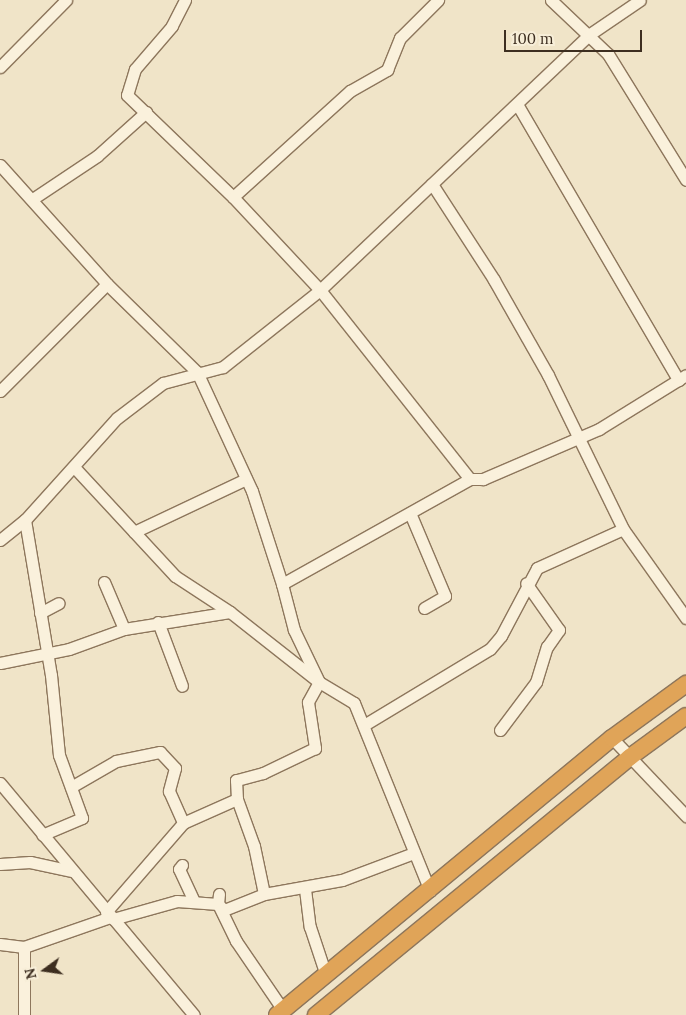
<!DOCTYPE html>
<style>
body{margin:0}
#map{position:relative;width:686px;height:1015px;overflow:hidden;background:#f0e4c8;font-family:Lora,serif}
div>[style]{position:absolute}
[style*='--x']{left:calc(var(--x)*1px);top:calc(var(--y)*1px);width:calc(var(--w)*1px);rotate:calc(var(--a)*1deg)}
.roads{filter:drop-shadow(1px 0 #8d765c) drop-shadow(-1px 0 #8d765c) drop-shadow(0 1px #8d765c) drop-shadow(0 -1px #8d765c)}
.minor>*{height:11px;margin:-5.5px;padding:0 5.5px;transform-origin:5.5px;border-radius:5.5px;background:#faf1dc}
.highway>*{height:16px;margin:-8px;padding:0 8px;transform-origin:8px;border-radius:8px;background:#e0a458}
span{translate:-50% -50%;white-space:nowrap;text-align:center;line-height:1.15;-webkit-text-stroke:4.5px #f7eed8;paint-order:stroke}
.north{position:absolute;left:20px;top:945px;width:50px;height:50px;-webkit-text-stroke:4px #f7eed8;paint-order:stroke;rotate:256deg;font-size:14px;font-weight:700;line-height:20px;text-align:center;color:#3d2e20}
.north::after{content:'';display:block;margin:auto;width:18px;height:22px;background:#3d2e20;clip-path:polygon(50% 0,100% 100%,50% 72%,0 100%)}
.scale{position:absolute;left:504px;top:30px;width:138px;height:22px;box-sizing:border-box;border:2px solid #3d2e20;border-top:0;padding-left:6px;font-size:15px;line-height:18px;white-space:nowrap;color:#3d2e20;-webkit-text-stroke:4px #f7eed8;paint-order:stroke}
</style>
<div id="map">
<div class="roads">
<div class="minor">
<i style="--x:185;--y:0;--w:29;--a:117"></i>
<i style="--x:172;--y:26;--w:57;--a:130.7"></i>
<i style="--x:135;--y:69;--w:27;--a:107"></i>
<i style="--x:127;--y:95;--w:147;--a:43.9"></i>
<i style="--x:233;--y:197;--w:127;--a:46.9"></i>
<i style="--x:320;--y:290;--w:241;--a:51.6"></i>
<i style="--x:551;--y:0;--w:79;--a:43.5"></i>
<i style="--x:608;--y:54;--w:148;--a:58.2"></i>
<i style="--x:0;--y:67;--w:94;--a:-45.4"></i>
<i style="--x:517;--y:104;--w:320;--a:59.7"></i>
<i style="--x:0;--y:165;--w:160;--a:48"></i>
<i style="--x:107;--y:284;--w:126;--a:44.4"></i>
<i style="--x:197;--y:372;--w:131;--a:65.2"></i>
<i style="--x:252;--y:491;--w:98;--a:72.1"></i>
<i style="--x:432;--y:184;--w:114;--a:57.1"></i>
<i style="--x:494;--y:280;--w:109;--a:60.4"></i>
<i style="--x:548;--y:375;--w:171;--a:64"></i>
<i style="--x:623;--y:529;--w:109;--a:54.7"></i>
<i style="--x:233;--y:197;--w:158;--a:-42.2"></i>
<i style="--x:350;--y:91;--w:43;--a:-29.6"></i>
<i style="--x:387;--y:70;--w:35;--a:-68"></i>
<i style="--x:400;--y:38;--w:54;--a:-45"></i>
<i style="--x:34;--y:198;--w:76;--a:-33.7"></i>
<i style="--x:97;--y:156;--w:66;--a:-41.9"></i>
<i style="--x:0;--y:391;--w:151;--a:-45"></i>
<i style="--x:74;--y:467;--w:149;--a:47.2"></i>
<i style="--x:175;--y:576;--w:66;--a:33.2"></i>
<i style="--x:230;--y:612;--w:113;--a:38.2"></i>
<i style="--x:319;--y:682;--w:23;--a:119"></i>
<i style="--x:308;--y:702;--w:47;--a:81.3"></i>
<i style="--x:315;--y:748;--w:58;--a:154.3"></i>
<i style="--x:263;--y:773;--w:28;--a:165"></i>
<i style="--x:236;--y:780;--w:19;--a:87"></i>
<i style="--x:237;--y:799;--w:50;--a:70.1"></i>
<i style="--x:254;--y:846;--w:49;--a:78.2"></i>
<i style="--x:410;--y:513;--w:90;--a:67.1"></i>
<i style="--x:445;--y:596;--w:24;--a:150"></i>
<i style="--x:25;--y:520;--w:157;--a:80.5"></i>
<i style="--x:51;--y:675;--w:80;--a:84.3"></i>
<i style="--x:59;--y:755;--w:67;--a:69.9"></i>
<i style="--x:82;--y:818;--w:43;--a:157"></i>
<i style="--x:134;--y:532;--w:124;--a:-25.3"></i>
<i style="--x:0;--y:540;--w:32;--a:-39"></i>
<i style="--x:25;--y:520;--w:137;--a:-48"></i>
<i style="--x:117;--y:418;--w:58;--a:-37.3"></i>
<i style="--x:163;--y:383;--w:62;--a:-14.9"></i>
<i style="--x:223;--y:367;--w:124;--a:-38.4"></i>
<i style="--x:320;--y:290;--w:372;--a:-43.5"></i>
<i style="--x:590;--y:34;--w:60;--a:-34.2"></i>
<i style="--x:104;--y:582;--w:51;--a:66.9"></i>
<i style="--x:40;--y:613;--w:21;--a:-28"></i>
<i style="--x:158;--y:622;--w:68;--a:69.4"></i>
<i style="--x:0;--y:663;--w:70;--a:-11.5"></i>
<i style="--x:69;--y:649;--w:59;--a:-20"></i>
<i style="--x:124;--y:629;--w:107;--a:-9.1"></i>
<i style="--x:364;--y:725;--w:147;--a:-31.1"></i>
<i style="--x:490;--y:649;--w:17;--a:-50"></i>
<i style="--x:501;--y:636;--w:77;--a:-62.1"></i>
<i style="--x:537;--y:568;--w:94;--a:-24.4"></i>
<i style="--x:500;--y:730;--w:60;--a:-53.1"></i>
<i style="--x:536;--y:682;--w:37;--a:-73"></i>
<i style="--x:547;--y:647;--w:21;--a:-55"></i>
<i style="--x:559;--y:630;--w:57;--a:-125.1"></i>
<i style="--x:612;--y:738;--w:108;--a:46.5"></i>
<i style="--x:0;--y:783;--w:302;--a:50.1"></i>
<i style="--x:71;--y:787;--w:52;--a:-30"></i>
<i style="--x:116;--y:761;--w:45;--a:-11.6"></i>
<i style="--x:160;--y:752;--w:22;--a:47"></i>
<i style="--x:175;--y:768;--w:24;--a:105"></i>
<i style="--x:169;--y:791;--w:35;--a:66"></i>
<i style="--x:0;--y:864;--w:30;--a:-4"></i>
<i style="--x:30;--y:862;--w:43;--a:12.1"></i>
<i style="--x:182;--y:865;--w:5;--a:127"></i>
<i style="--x:179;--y:869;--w:35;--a:65"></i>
<i style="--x:305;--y:889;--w:38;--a:83"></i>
<i style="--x:310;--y:927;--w:51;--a:71.6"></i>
<i style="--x:430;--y:891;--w:203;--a:-112"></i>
<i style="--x:354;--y:703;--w:41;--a:-149"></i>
<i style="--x:319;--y:682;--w:58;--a:-115.7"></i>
<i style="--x:294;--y:630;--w:48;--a:-104.6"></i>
<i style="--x:282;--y:584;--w:215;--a:-29.2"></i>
<i style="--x:470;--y:479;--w:13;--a:0"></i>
<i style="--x:483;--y:479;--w:126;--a:-23.3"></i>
<i style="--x:599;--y:429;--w:102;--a:-31.8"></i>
<i style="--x:219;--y:894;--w:10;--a:96"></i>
<i style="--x:218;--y:904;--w:41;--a:64.1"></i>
<i style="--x:236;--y:941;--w:83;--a:55.7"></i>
<i style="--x:106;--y:912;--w:118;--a:-49.1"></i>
<i style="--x:183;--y:823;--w:59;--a:-24"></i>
<i style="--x:113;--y:919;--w:66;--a:-15.7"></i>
<i style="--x:177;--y:901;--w:41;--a:4.2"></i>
<i style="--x:218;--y:904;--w:8;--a:45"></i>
<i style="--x:224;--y:910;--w:43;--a:-21.8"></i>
<i style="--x:264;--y:894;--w:79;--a:-10.2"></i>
<i style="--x:342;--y:880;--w:77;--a:-20.6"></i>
<i style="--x:0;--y:944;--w:24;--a:7"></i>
<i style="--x:24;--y:947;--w:91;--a:-19.2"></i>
<i style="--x:24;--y:947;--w:68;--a:90"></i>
</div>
<div class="highway">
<i style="--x:277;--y:1015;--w:435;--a:-39.6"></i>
<i style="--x:612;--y:738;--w:92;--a:-36.1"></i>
<i style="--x:316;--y:1015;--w:406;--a:-39.4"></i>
<i style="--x:630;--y:757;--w:69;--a:-36.2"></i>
</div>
</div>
<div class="north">N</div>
<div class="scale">100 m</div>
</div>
